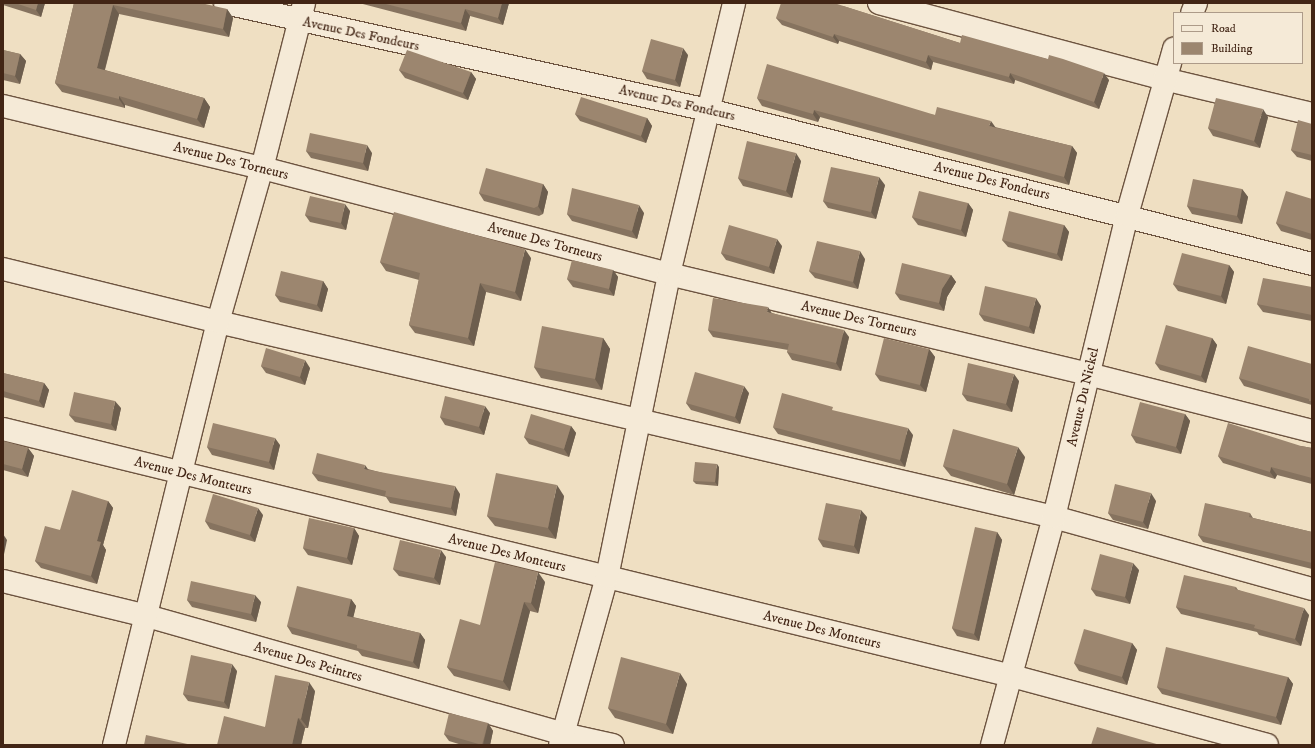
<!DOCTYPE html>
<style>
body{margin:0}
#map{position:relative;width:1315px;height:748px;overflow:hidden;background:#efdfc2;font-family:"IM FELL DW Pica",serif}
div>[style]{position:absolute}
[style*='--x']{left:calc(var(--x)*1px);top:calc(var(--y)*1px);width:calc(var(--w)*1px);rotate:calc(var(--a)*1deg)}
.roads{filter:drop-shadow(1px 0 #6d5440) drop-shadow(-1px 0 #6d5440) drop-shadow(0 1px #6d5440) drop-shadow(0 -1px #6d5440)}
.street>*{height:22px;margin:-11px;padding:0 11px;transform-origin:11px;border-radius:11px;background:#f5ead7}
.wall>*{inset:0;background:#86735f}
.shaded-wall>*{inset:0;background:#6d5e4e}
.building>*{inset:0;background:#9c866f}
span{translate:-50% -50%;white-space:nowrap;text-align:center;line-height:1.15;-webkit-text-stroke:3.5px #f5ead7;paint-order:stroke}
.street-label{font-size:14px;color:#422515}
.frame{position:absolute;inset:0;border:4px solid #422515;pointer-events:none}
.legend{position:absolute;left:1173px;top:12px;width:130px;height:52px;box-sizing:border-box;background:#f5ead7;border:1px solid #ad9b89;margin:0;padding:5px 7px;list-style:none;font-size:12px;color:#422515}
.legend li{display:flex;align-items:center;gap:8px;height:20px}
.legend b{width:20px;border:1px solid #ad9b89}
</style>
<div id="map">
<div class="roads">
<div class="street">
<i style="--x:225;--y:3;--w:496;--a:12.5"></i>
<i style="--x:709;--y:110;--w:622;--a:14.33"></i>
<i style="--x:879;--y:3;--w:295;--a:14.9"></i>
<i style="--x:1164;--y:79;--w:152;--a:13.3"></i>
<i style="--x:1192;--y:13;--w:11;--a:-68"></i>
<i style="--x:3;--y:106;--w:266;--a:13.5"></i>
<i style="--x:262;--y:168;--w:421;--a:14.6"></i>
<i style="--x:669;--y:274;--w:431;--a:13.4"></i>
<i style="--x:1088;--y:374;--w:231;--a:14.3"></i>
<i style="--x:3;--y:269;--w:221;--a:13.8"></i>
<i style="--x:218;--y:322;--w:858;--a:13.13"></i>
<i style="--x:1054;--y:517;--w:268;--a:15.6"></i>
<i style="--x:3;--y:429;--w:1039;--a:13.76"></i>
<i style="--x:1012;--y:676;--w:264;--a:15.1"></i>
<i style="--x:3;--y:581;--w:148;--a:13.7"></i>
<i style="--x:147;--y:616;--w:432;--a:15.8"></i>
<i style="--x:563;--y:734;--w:51;--a:12.4"></i>
<i style="--x:114;--y:745;--w:436;--a:-76.2"></i>
<i style="--x:218;--y:322;--w:160;--a:-74.1"></i>
<i style="--x:262;--y:168;--w:170;--a:-75.7"></i>
<i style="--x:560;--y:745;--w:174;--a:-74.4"></i>
<i style="--x:607;--y:577;--w:309;--a:-78.4"></i>
<i style="--x:669;--y:274;--w:279;--a:-76.5"></i>
<i style="--x:992;--y:745;--w:236;--a:-74.8"></i>
<i style="--x:1054;--y:517;--w:311;--a:-76.4"></i>
<i style="--x:1127;--y:215;--w:173;--a:-74.2"></i>
</div>
</div>
<div class="wall">
<i style="clip-path:polygon(3px 3px,45px 3px,41px 17px,3px 5px)"></i>
<i style="clip-path:polygon(74px 3px,227px 9px,233px 18px,229px 37px,119px 14px,105px 70px,204px 98px,210px 107px,204px 128px,125px 105px,125px 108px,62px 92px,55px 83px)"></i>
<i style="clip-path:polygon(359px 3px,509px 3px,503px 25px,470px 16px,466px 31px)"></i>
<i style="clip-path:polygon(843px 6px,960px 43px,1109px 80px,1099px 109px,1015px 80px,1014px 84px,933px 62px,931px 70px,839px 41px,838px 44px,782px 25px,776px 18px)"></i>
<i style="clip-path:polygon(3px 50px,20px 54px,26px 61px,20px 84px,3px 80px)"></i>
<i style="clip-path:polygon(688px 55px,680px 87px,647px 79px,642px 71px)"></i>
<i style="clip-path:polygon(399px 70px,471px 72px,476px 79px,468px 100px,405px 78px)"></i>
<i style="clip-path:polygon(757px 98px,935px 115px,995px 127px,1072px 146px,1077px 153px,1069px 185px,820px 117px,818px 122px,762px 106px)"></i>
<i style="clip-path:polygon(575px 114px,647px 118px,652px 126px,646px 143px,580px 121px)"></i>
<i style="clip-path:polygon(1268px 117px,1260px 148px,1213px 136px,1208px 128px)"></i>
<i style="clip-path:polygon(1312px 124px,1312px 161px,1297px 157px,1291px 150px)"></i>
<i style="clip-path:polygon(306px 151px,372px 153px,368px 171px,311px 158px)"></i>
<i style="clip-path:polygon(801px 161px,792px 198px,743px 186px,738px 178px)"></i>
<i style="clip-path:polygon(543px 184px,548px 192px,543px 214px,539px 216px,484px 201px,479px 193px)"></i>
<i style="clip-path:polygon(885px 185px,876px 219px,828px 208px,823px 201px)"></i>
<i style="clip-path:polygon(1242px 189px,1248px 197px,1242px 224px,1192px 214px,1187px 206px)"></i>
<i style="clip-path:polygon(1312px 199px,1312px 240px,1281px 231px,1276px 223px)"></i>
<i style="clip-path:polygon(968px 203px,973px 210px,966px 237px,918px 225px,912px 217px)"></i>
<i style="clip-path:polygon(350px 211px,346px 230px,310px 222px,305px 215px)"></i>
<i style="clip-path:polygon(644px 213px,637px 239px,572px 221px,567px 214px)"></i>
<i style="clip-path:polygon(1064px 225px,1069px 232px,1062px 261px,1008px 247px,1002px 240px)"></i>
<i style="clip-path:polygon(782px 246px,774px 274px,726px 260px,721px 253px)"></i>
<i style="clip-path:polygon(531px 258px,521px 301px,486px 292px,474px 346px,415px 333px,409px 325px,419px 280px,386px 271px,380px 262px)"></i>
<i style="clip-path:polygon(865px 259px,858px 289px,815px 278px,809px 271px)"></i>
<i style="clip-path:polygon(1229px 265px,1234px 272px,1226px 304px,1178px 291px,1173px 284px)"></i>
<i style="clip-path:polygon(613px 270px,618px 277px,614px 296px,573px 287px,567px 279px)"></i>
<i style="clip-path:polygon(951px 275px,956px 282px,947px 297px,944px 311px,900px 300px,895px 293px)"></i>
<i style="clip-path:polygon(323px 281px,328px 289px,322px 312px,280px 302px,275px 295px)"></i>
<i style="clip-path:polygon(1312px 287px,1312px 321px,1263px 312px,1257px 304px)"></i>
<i style="clip-path:polygon(1041px 306px,1034px 334px,984px 321px,979px 314px)"></i>
<i style="clip-path:polygon(772px 313px,849px 337px,841px 371px,792px 360px,787px 352px,788px 350px,713px 337px,708px 330px)"></i>
<i style="clip-path:polygon(603px 338px,610px 349px,602px 390px,541px 378px,534px 367px)"></i>
<i style="clip-path:polygon(1212px 338px,1217px 345px,1206px 383px,1160px 370px,1155px 363px)"></i>
<i style="clip-path:polygon(929px 349px,935px 357px,926px 392px,880px 381px,875px 374px)"></i>
<i style="clip-path:polygon(1312px 364px,1312px 405px,1244px 386px,1239px 378px)"></i>
<i style="clip-path:polygon(261px 366px,310px 368px,305px 385px,266px 373px)"></i>
<i style="clip-path:polygon(3px 373px,44px 383px,49px 390px,44px 408px,3px 397px)"></i>
<i style="clip-path:polygon(1019px 381px,1012px 412px,967px 401px,962px 394px)"></i>
<i style="clip-path:polygon(749px 393px,740px 424px,691px 410px,686px 403px)"></i>
<i style="clip-path:polygon(121px 408px,116px 431px,75px 422px,69px 415px)"></i>
<i style="clip-path:polygon(490px 413px,484px 435px,445px 425px,440px 417px)"></i>
<i style="clip-path:polygon(1185px 414px,1190px 421px,1181px 454px,1136px 443px,1131px 435px)"></i>
<i style="clip-path:polygon(571px 426px,576px 433px,569px 457px,529px 444px,524px 437px)"></i>
<i style="clip-path:polygon(773px 427px,913px 435px,905px 467px,778px 434px)"></i>
<i style="clip-path:polygon(3px 441px,28px 448px,34px 456px,28px 477px,3px 470px)"></i>
<i style="clip-path:polygon(280px 445px,274px 470px,212px 455px,207px 447px)"></i>
<i style="clip-path:polygon(1301px 446px,1312px 448px,1312px 484px,1277px 475px,1275px 479px,1223px 463px,1218px 456px)"></i>
<i style="clip-path:polygon(1025px 457px,1014px 495px,951px 476px,943px 466px)"></i>
<i style="clip-path:polygon(719px 467px,718px 486px,696px 484px,693px 481px)"></i>
<i style="clip-path:polygon(368px 469px,460px 494px,456px 516px,390px 503px,386px 497px,318px 481px,312px 473px)"></i>
<i style="clip-path:polygon(564px 496px,556px 539px,495px 526px,487px 516px)"></i>
<i style="clip-path:polygon(108px 501px,113px 508px,103px 545px,106px 550px,97px 584px,41px 568px,35px 561px,60px 530px)"></i>
<i style="clip-path:polygon(1156px 501px,1148px 529px,1113px 520px,1108px 513px)"></i>
<i style="clip-path:polygon(1250px 513px,1253px 518px,1312px 532px,1312px 569px,1203px 542px,1198px 535px)"></i>
<i style="clip-path:polygon(263px 515px,255px 542px,210px 529px,205px 521px)"></i>
<i style="clip-path:polygon(867px 517px,859px 554px,823px 547px,818px 539px)"></i>
<i style="clip-path:polygon(354px 528px,359px 536px,352px 565px,308px 555px,303px 548px)"></i>
<i style="clip-path:polygon(997px 532px,1002px 540px,979px 641px,957px 636px,952px 628px)"></i>
<i style="clip-path:polygon(446px 557px,440px 585px,399px 576px,393px 569px)"></i>
<i style="clip-path:polygon(1139px 570px,1130px 604px,1096px 596px,1091px 589px)"></i>
<i style="clip-path:polygon(545px 582px,538px 613px,530px 611px,510px 691px,454px 676px,447px 667px,480px 625px)"></i>
<i style="clip-path:polygon(1236px 587px,1238px 590px,1309px 615px,1301px 646px,1259px 635px,1257px 632px,1181px 614px,1176px 607px)"></i>
<i style="clip-path:polygon(351px 599px,356px 606px,353px 617px,420px 633px,425px 640px,419px 669px,362px 656px,358px 651px,292px 634px,287px 626px)"></i>
<i style="clip-path:polygon(187px 600px,261px 602px,256px 622px,192px 607px)"></i>
<i style="clip-path:polygon(1132px 643px,1137px 650px,1127px 685px,1079px 671px,1074px 663px)"></i>
<i style="clip-path:polygon(237px 671px,229px 709px,188px 701px,183px 694px)"></i>
<i style="clip-path:polygon(1288px 677px,1293px 684px,1281px 725px,1162px 694px,1157px 687px)"></i>
<i style="clip-path:polygon(687px 684px,673px 734px,615px 718px,608px 708px)"></i>
<i style="clip-path:polygon(315px 691px,308px 728px,305px 728px,301px 745px,217px 745px,265px 727px)"></i>
<i style="clip-path:polygon(488px 723px,493px 731px,490px 745px,462px 745px,449px 741px,444px 734px)"></i>
</div>
<div class="shaded-wall">
<i style="clip-path:polygon(38px 3px,45px 3px,41px 17px,36px 10px)"></i>
<i style="clip-path:polygon(502px 3px,509px 3px,503px 25px,498px 18px)"></i>
<i style="clip-path:polygon(113px 5px,119px 14px,103px 76px,97px 68px)"></i>
<i style="clip-path:polygon(227px 9px,233px 18px,229px 37px,223px 29px)"></i>
<i style="clip-path:polygon(465px 9px,470px 16px,466px 31px,461px 23px)"></i>
<i style="clip-path:polygon(834px 34px,839px 41px,838px 44px,833px 37px)"></i>
<i style="clip-path:polygon(683px 48px,688px 55px,680px 87px,675px 80px)"></i>
<i style="clip-path:polygon(20px 54px,26px 61px,20px 84px,15px 76px)"></i>
<i style="clip-path:polygon(928px 55px,933px 62px,931px 70px,926px 62px)"></i>
<i style="clip-path:polygon(471px 72px,476px 79px,468px 100px,463px 93px)"></i>
<i style="clip-path:polygon(1010px 73px,1015px 80px,1014px 84px,1009px 77px)"></i>
<i style="clip-path:polygon(1104px 73px,1109px 80px,1099px 109px,1094px 102px)"></i>
<i style="clip-path:polygon(119px 96px,125px 105px,125px 108px,119px 99px)"></i>
<i style="clip-path:polygon(204px 98px,210px 107px,204px 128px,197px 119px)"></i>
<i style="clip-path:polygon(1263px 109px,1268px 117px,1260px 148px,1254px 141px)"></i>
<i style="clip-path:polygon(814px 110px,820px 117px,818px 122px,813px 114px)"></i>
<i style="clip-path:polygon(647px 118px,652px 126px,646px 143px,641px 136px)"></i>
<i style="clip-path:polygon(991px 121px,996px 128px,989px 126px)"></i>
<i style="clip-path:polygon(367px 145px,372px 153px,368px 171px,363px 163px)"></i>
<i style="clip-path:polygon(1072px 146px,1077px 153px,1069px 185px,1064px 177px)"></i>
<i style="clip-path:polygon(796px 153px,801px 161px,792px 198px,786px 191px)"></i>
<i style="clip-path:polygon(879px 177px,885px 185px,876px 219px,871px 212px)"></i>
<i style="clip-path:polygon(543px 184px,548px 192px,543px 214px,538px 206px)"></i>
<i style="clip-path:polygon(1242px 189px,1248px 197px,1242px 224px,1237px 216px)"></i>
<i style="clip-path:polygon(968px 203px,973px 210px,966px 237px,961px 230px)"></i>
<i style="clip-path:polygon(345px 204px,350px 211px,346px 230px,341px 223px)"></i>
<i style="clip-path:polygon(639px 205px,644px 213px,637px 239px,632px 231px)"></i>
<i style="clip-path:polygon(1064px 225px,1069px 232px,1062px 261px,1057px 254px)"></i>
<i style="clip-path:polygon(777px 239px,782px 246px,774px 274px,769px 267px)"></i>
<i style="clip-path:polygon(525px 249px,531px 258px,521px 301px,515px 292px)"></i>
<i style="clip-path:polygon(860px 251px,865px 259px,858px 289px,853px 282px)"></i>
<i style="clip-path:polygon(1229px 265px,1234px 272px,1226px 304px,1221px 296px)"></i>
<i style="clip-path:polygon(613px 270px,618px 277px,614px 296px,609px 289px)"></i>
<i style="clip-path:polygon(951px 275px,956px 282px,947px 297px,944px 311px,939px 303px,942px 289px)"></i>
<i style="clip-path:polygon(323px 281px,328px 289px,322px 312px,317px 305px)"></i>
<i style="clip-path:polygon(480px 283px,486px 292px,474px 346px,468px 338px)"></i>
<i style="clip-path:polygon(1036px 298px,1041px 306px,1034px 334px,1029px 327px)"></i>
<i style="clip-path:polygon(768px 307px,773px 315px,767px 312px)"></i>
<i style="clip-path:polygon(844px 330px,849px 337px,841px 371px,836px 363px)"></i>
<i style="clip-path:polygon(603px 338px,610px 349px,602px 390px,595px 379px)"></i>
<i style="clip-path:polygon(1212px 338px,1217px 345px,1206px 383px,1201px 376px)"></i>
<i style="clip-path:polygon(929px 349px,935px 357px,926px 392px,920px 385px)"></i>
<i style="clip-path:polygon(305px 360px,310px 368px,305px 385px,300px 377px)"></i>
<i style="clip-path:polygon(1014px 374px,1019px 381px,1012px 412px,1006px 404px)"></i>
<i style="clip-path:polygon(44px 383px,49px 390px,44px 408px,39px 401px)"></i>
<i style="clip-path:polygon(744px 386px,749px 393px,740px 424px,735px 417px)"></i>
<i style="clip-path:polygon(115px 401px,121px 408px,116px 431px,111px 424px)"></i>
<i style="clip-path:polygon(485px 406px,490px 413px,484px 435px,479px 427px)"></i>
<i style="clip-path:polygon(1185px 414px,1190px 421px,1181px 454px,1176px 447px)"></i>
<i style="clip-path:polygon(571px 426px,576px 433px,569px 457px,564px 449px)"></i>
<i style="clip-path:polygon(908px 428px,913px 435px,905px 467px,900px 460px)"></i>
<i style="clip-path:polygon(275px 438px,280px 445px,274px 470px,269px 462px)"></i>
<i style="clip-path:polygon(1018px 447px,1025px 457px,1014px 495px,1007px 484px)"></i>
<i style="clip-path:polygon(28px 448px,34px 456px,28px 477px,22px 469px)"></i>
<i style="clip-path:polygon(717px 464px,719px 467px,718px 486px,715px 482px)"></i>
<i style="clip-path:polygon(365px 465px,370px 472px,364px 469px)"></i>
<i style="clip-path:polygon(1271px 467px,1277px 475px,1275px 479px,1270px 472px)"></i>
<i style="clip-path:polygon(557px 485px,564px 496px,556px 539px,548px 528px)"></i>
<i style="clip-path:polygon(455px 486px,460px 494px,456px 516px,451px 508px)"></i>
<i style="clip-path:polygon(1151px 493px,1156px 501px,1148px 529px,1143px 522px)"></i>
<i style="clip-path:polygon(108px 501px,113px 508px,103px 545px,106px 550px,97px 584px,91px 576px,97px 541px)"></i>
<i style="clip-path:polygon(258px 508px,263px 515px,255px 542px,250px 535px)"></i>
<i style="clip-path:polygon(861px 510px,867px 517px,859px 554px,854px 546px)"></i>
<i style="clip-path:polygon(354px 528px,359px 536px,352px 565px,347px 558px)"></i>
<i style="clip-path:polygon(997px 532px,1002px 540px,979px 641px,974px 634px)"></i>
<i style="clip-path:polygon(3px 534px,7px 540px,3px 559px)"></i>
<i style="clip-path:polygon(441px 550px,446px 557px,440px 585px,434px 578px)"></i>
<i style="clip-path:polygon(1133px 563px,1139px 570px,1130px 604px,1125px 597px)"></i>
<i style="clip-path:polygon(538px 572px,545px 582px,538px 613px,531px 603px)"></i>
<i style="clip-path:polygon(255px 595px,261px 602px,256px 622px,251px 614px)"></i>
<i style="clip-path:polygon(351px 599px,356px 606px,352px 623px,347px 616px)"></i>
<i style="clip-path:polygon(524px 602px,530px 611px,510px 691px,503px 681px)"></i>
<i style="clip-path:polygon(1304px 608px,1309px 615px,1301px 646px,1295px 639px)"></i>
<i style="clip-path:polygon(420px 633px,425px 640px,419px 669px,413px 662px)"></i>
<i style="clip-path:polygon(1132px 643px,1137px 650px,1127px 685px,1122px 677px)"></i>
<i style="clip-path:polygon(232px 664px,237px 671px,229px 709px,224px 702px)"></i>
<i style="clip-path:polygon(680px 673px,687px 684px,673px 734px,666px 724px)"></i>
<i style="clip-path:polygon(1288px 677px,1293px 684px,1281px 725px,1276px 717px)"></i>
<i style="clip-path:polygon(309px 682px,315px 691px,308px 728px,301px 719px)"></i>
<i style="clip-path:polygon(298px 718px,305px 728px,301px 745px,292px 745px)"></i>
<i style="clip-path:polygon(488px 723px,493px 731px,490px 745px,483px 745px)"></i>
</div>
<div class="building">
<i style="clip-path:polygon(15px 3px,38px 3px,36px 10px)"></i>
<i style="clip-path:polygon(74px 3px,201px 3px,227px 9px,223px 29px,113px 5px,97px 68px,204px 98px,197px 119px,119px 96px,119px 99px,55px 83px)"></i>
<i style="clip-path:polygon(382px 3px,502px 3px,498px 18px,465px 9px,461px 23px)"></i>
<i style="clip-path:polygon(781px 3px,834px 3px,960px 43px,962px 35px,1048px 59px,1049px 55px,1063px 59px,1104px 73px,1094px 102px,1010px 73px,1009px 77px,928px 55px,926px 62px,834px 34px,833px 37px,776px 18px)"></i>
<i style="clip-path:polygon(651px 39px,683px 48px,675px 80px,642px 71px)"></i>
<i style="clip-path:polygon(3px 50px,20px 54px,15px 76px,3px 73px)"></i>
<i style="clip-path:polygon(407px 50px,471px 72px,463px 93px,399px 70px)"></i>
<i style="clip-path:polygon(767px 64px,935px 115px,937px 107px,991px 121px,989px 126px,1072px 146px,1064px 177px,814px 110px,813px 114px,757px 98px)"></i>
<i style="clip-path:polygon(581px 97px,647px 118px,641px 136px,575px 114px)"></i>
<i style="clip-path:polygon(1216px 98px,1263px 109px,1254px 141px,1208px 128px)"></i>
<i style="clip-path:polygon(1298px 120px,1312px 124px,1312px 155px,1291px 150px)"></i>
<i style="clip-path:polygon(310px 133px,367px 145px,363px 163px,306px 151px)"></i>
<i style="clip-path:polygon(747px 141px,796px 153px,786px 191px,738px 178px)"></i>
<i style="clip-path:polygon(831px 167px,879px 177px,871px 212px,823px 201px)"></i>
<i style="clip-path:polygon(486px 168px,543px 184px,538px 206px,534px 208px,479px 193px)"></i>
<i style="clip-path:polygon(1193px 179px,1242px 189px,1237px 216px,1187px 206px)"></i>
<i style="clip-path:polygon(572px 188px,639px 205px,632px 231px,567px 214px)"></i>
<i style="clip-path:polygon(919px 191px,968px 203px,961px 230px,912px 217px)"></i>
<i style="clip-path:polygon(1286px 191px,1312px 199px,1312px 234px,1276px 223px)"></i>
<i style="clip-path:polygon(310px 196px,345px 204px,341px 223px,305px 215px)"></i>
<i style="clip-path:polygon(1009px 211px,1064px 225px,1057px 254px,1002px 240px)"></i>
<i style="clip-path:polygon(394px 212px,525px 249px,515px 292px,480px 283px,468px 338px,409px 325px,420px 273px,380px 262px)"></i>
<i style="clip-path:polygon(729px 225px,777px 239px,769px 267px,721px 253px)"></i>
<i style="clip-path:polygon(817px 241px,860px 251px,853px 282px,809px 271px)"></i>
<i style="clip-path:polygon(1182px 253px,1229px 265px,1221px 296px,1173px 284px)"></i>
<i style="clip-path:polygon(572px 260px,613px 270px,609px 289px,567px 279px)"></i>
<i style="clip-path:polygon(902px 263px,951px 275px,942px 289px,939px 303px,895px 293px)"></i>
<i style="clip-path:polygon(281px 271px,323px 281px,317px 305px,275px 295px)"></i>
<i style="clip-path:polygon(1263px 278px,1312px 287px,1311px 294px,1312px 294px,1312px 315px,1257px 304px)"></i>
<i style="clip-path:polygon(985px 286px,1036px 298px,1029px 327px,979px 314px)"></i>
<i style="clip-path:polygon(713px 298px,768px 307px,767px 312px,844px 330px,836px 363px,787px 352px,789px 344px,708px 330px)"></i>
<i style="clip-path:polygon(1166px 325px,1212px 338px,1201px 376px,1155px 363px)"></i>
<i style="clip-path:polygon(542px 326px,603px 338px,595px 379px,534px 367px)"></i>
<i style="clip-path:polygon(884px 338px,929px 349px,920px 385px,875px 374px)"></i>
<i style="clip-path:polygon(1248px 346px,1312px 364px,1312px 401px,1309px 401px,1309px 399px,1239px 378px)"></i>
<i style="clip-path:polygon(266px 348px,305px 360px,300px 377px,261px 366px)"></i>
<i style="clip-path:polygon(968px 363px,1014px 374px,1006px 404px,962px 394px)"></i>
<i style="clip-path:polygon(695px 372px,744px 386px,735px 417px,686px 403px)"></i>
<i style="clip-path:polygon(3px 373px,44px 383px,39px 401px,3px 391px)"></i>
<i style="clip-path:polygon(74px 392px,115px 401px,111px 424px,69px 415px)"></i>
<i style="clip-path:polygon(782px 393px,833px 407px,832px 410px,908px 428px,900px 460px,773px 427px)"></i>
<i style="clip-path:polygon(445px 396px,485px 406px,479px 427px,440px 417px)"></i>
<i style="clip-path:polygon(1140px 402px,1185px 414px,1176px 447px,1131px 435px)"></i>
<i style="clip-path:polygon(531px 414px,571px 426px,564px 449px,524px 437px)"></i>
<i style="clip-path:polygon(213px 423px,275px 438px,269px 462px,207px 447px)"></i>
<i style="clip-path:polygon(1228px 423px,1301px 446px,1312px 448px,1312px 478px,1271px 467px,1270px 472px,1218px 456px)"></i>
<i style="clip-path:polygon(953px 429px,1018px 447px,1007px 484px,943px 466px)"></i>
<i style="clip-path:polygon(3px 441px,28px 448px,22px 469px,3px 464px)"></i>
<i style="clip-path:polygon(317px 453px,365px 465px,364px 469px,455px 486px,451px 508px,385px 496px,386px 491px,312px 473px)"></i>
<i style="clip-path:polygon(695px 462px,717px 464px,715px 482px,693px 481px)"></i>
<i style="clip-path:polygon(496px 473px,557px 485px,548px 528px,487px 516px)"></i>
<i style="clip-path:polygon(1115px 484px,1151px 493px,1143px 522px,1108px 513px)"></i>
<i style="clip-path:polygon(72px 490px,108px 501px,97px 541px,101px 542px,91px 576px,35px 561px,45px 526px,60px 530px)"></i>
<i style="clip-path:polygon(213px 494px,258px 508px,250px 535px,205px 521px)"></i>
<i style="clip-path:polygon(826px 503px,861px 510px,854px 546px,818px 539px)"></i>
<i style="clip-path:polygon(1205px 503px,1250px 513px,1249px 517px,1312px 532px,1312px 563px,1198px 535px)"></i>
<i style="clip-path:polygon(309px 518px,354px 528px,347px 558px,303px 548px)"></i>
<i style="clip-path:polygon(975px 527px,997px 532px,974px 634px,952px 628px)"></i>
<i style="clip-path:polygon(400px 540px,441px 550px,434px 578px,393px 569px)"></i>
<i style="clip-path:polygon(1100px 554px,1133px 563px,1125px 597px,1091px 589px)"></i>
<i style="clip-path:polygon(495px 562px,538px 572px,531px 603px,524px 602px,503px 681px,447px 667px,460px 619px,480px 625px)"></i>
<i style="clip-path:polygon(1184px 575px,1236px 587px,1235px 589px,1304px 608px,1295px 639px,1254px 628px,1255px 625px,1176px 607px)"></i>
<i style="clip-path:polygon(191px 581px,255px 595px,251px 614px,187px 600px)"></i>
<i style="clip-path:polygon(297px 586px,351px 599px,347px 616px,420px 633px,413px 662px,357px 648px,357px 645px,287px 626px)"></i>
<i style="clip-path:polygon(1084px 629px,1132px 643px,1122px 677px,1074px 663px)"></i>
<i style="clip-path:polygon(1166px 647px,1288px 677px,1276px 717px,1157px 687px)"></i>
<i style="clip-path:polygon(191px 655px,232px 664px,224px 702px,183px 694px)"></i>
<i style="clip-path:polygon(621px 657px,680px 673px,666px 724px,608px 708px)"></i>
<i style="clip-path:polygon(275px 675px,309px 682px,301px 719px,298px 718px,292px 745px,217px 745px,224px 716px,265px 727px)"></i>
<i style="clip-path:polygon(449px 713px,488px 723px,482px 745px,444px 734px)"></i>
<i style="clip-path:polygon(1097px 727px,1160px 745px,1091px 745px)"></i>
<i style="clip-path:polygon(146px 735px,192px 745px,144px 745px)"></i>
</div>
<div class="street-label">
<span style="left:361px;top:34px;rotate:12deg">Avenue Des Fondeurs</span>
<span style="left:677px;top:103px;rotate:13deg">Avenue Des Fondeurs</span>
<span style="left:231px;top:161px;rotate:14deg">Avenue Des Torneurs</span>
<span style="left:992px;top:181px;rotate:14deg">Avenue Des Fondeurs</span>
<span style="left:545px;top:242px;rotate:15deg">Avenue Des Torneurs</span>
<span style="left:859px;top:319px;rotate:13deg">Avenue Des Torneurs</span>
<span style="left:1083px;top:397px;rotate:-77deg">Avenue Du Nickel</span>
<span style="left:193px;top:476px;rotate:14deg">Avenue Des Monteurs</span>
<span style="left:507px;top:553px;rotate:14deg">Avenue Des Monteurs</span>
<span style="left:822px;top:630px;rotate:14deg">Avenue Des Monteurs</span>
<span style="left:308px;top:662px;rotate:16deg">Avenue Des Peintres</span>
</div>
<div class="frame"></div>
<ul class="legend">
<li><b style="height:5px;background:#f5ead7"></b>Road</li>
<li><b style="height:11px;background:#9c866f"></b>Building</li>
</ul>
</div>
